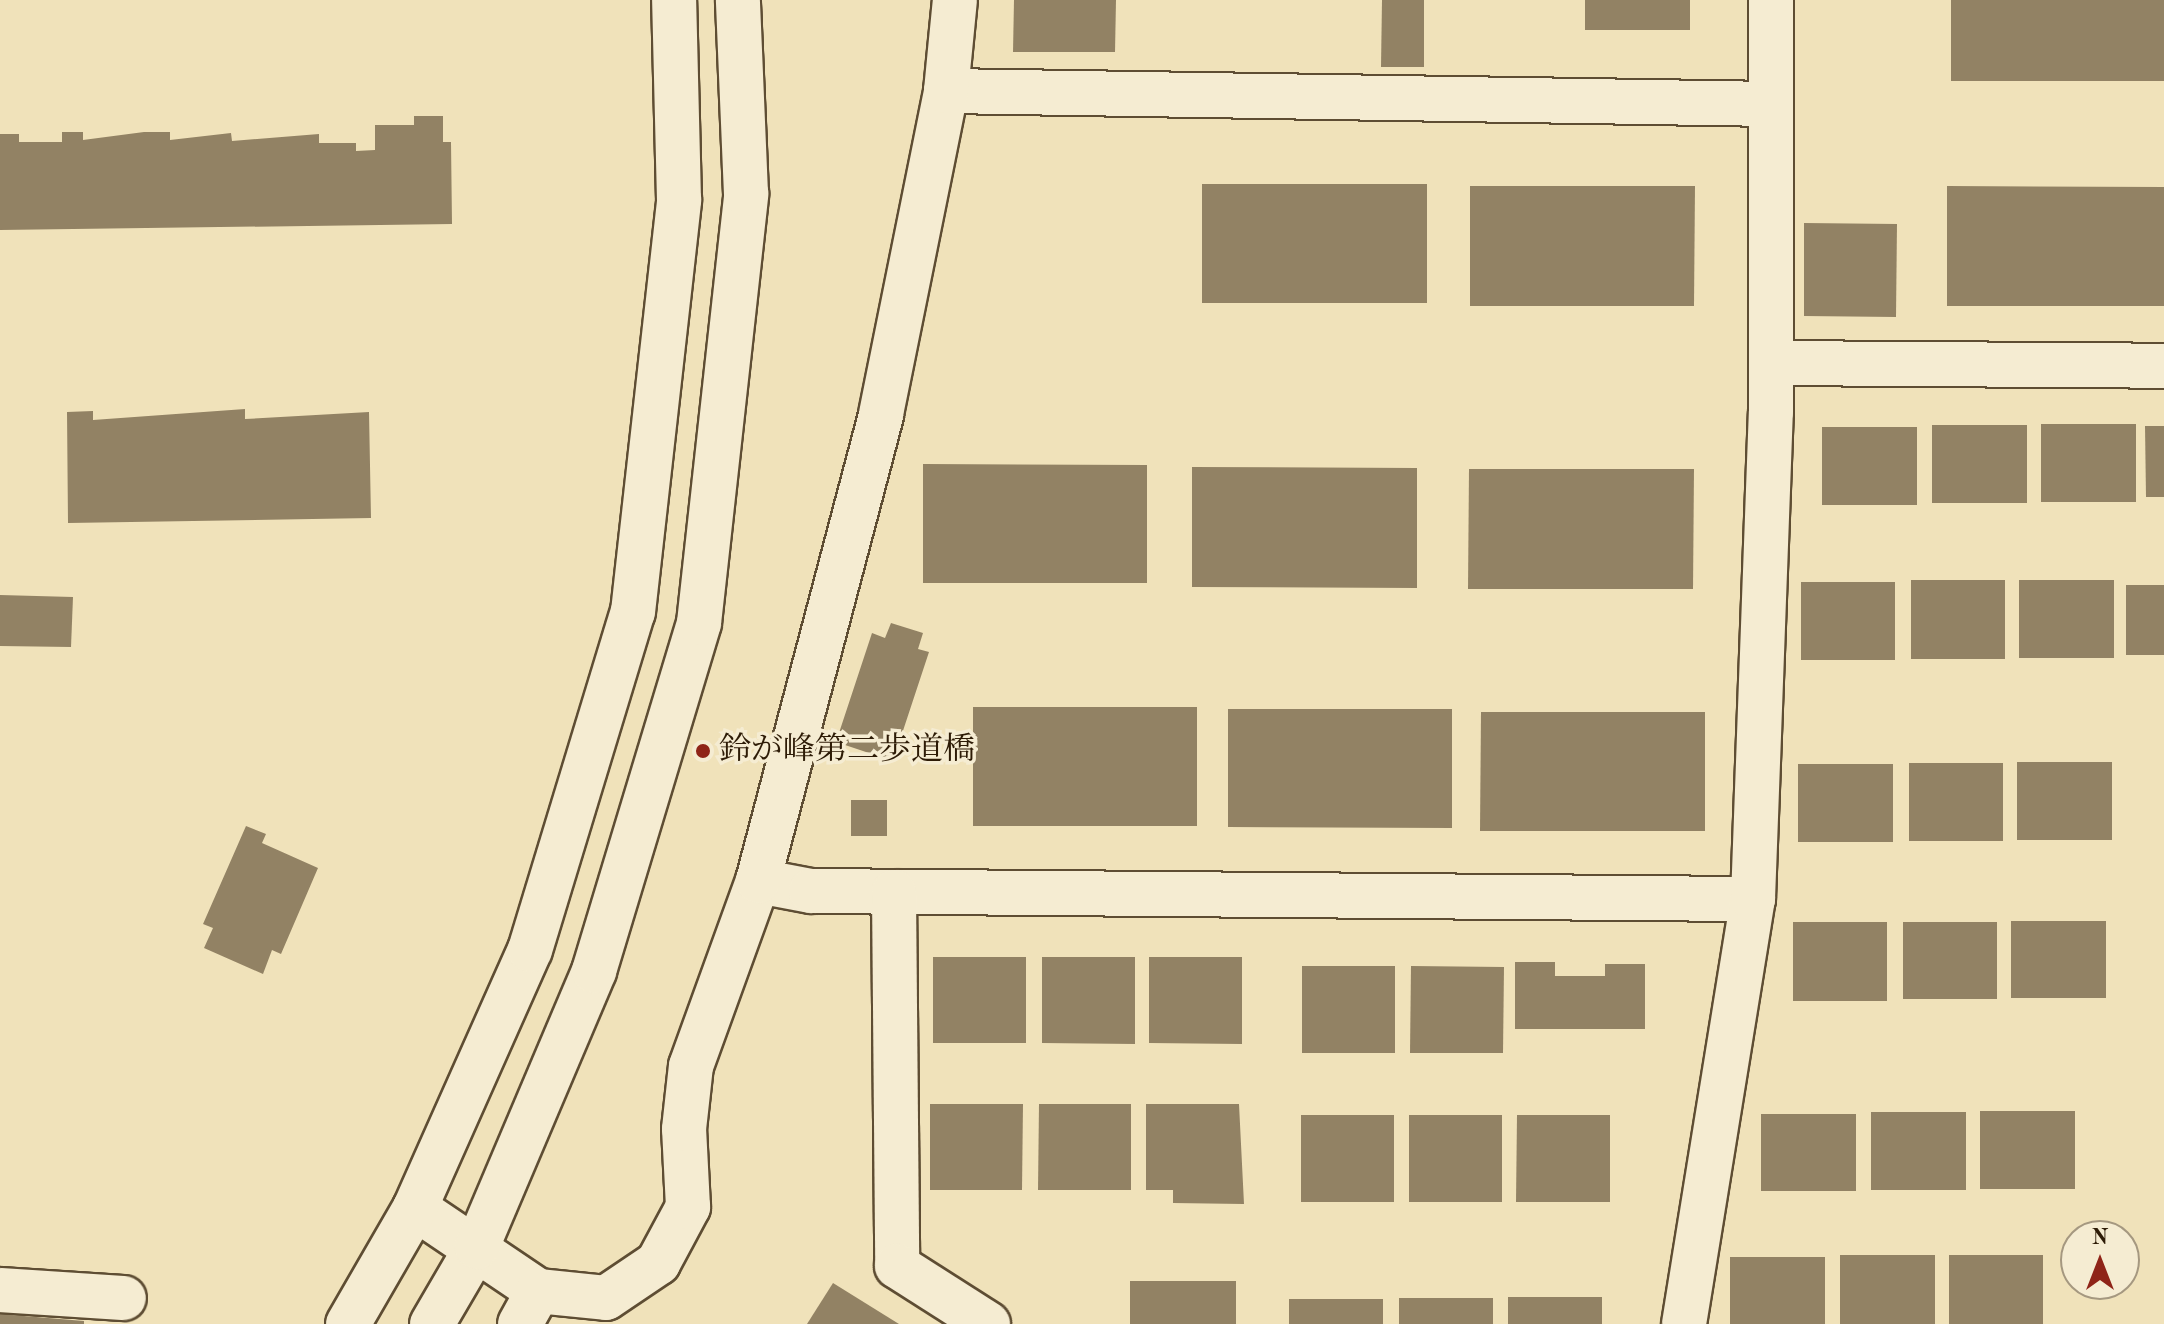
<!DOCTYPE html>
<meta charset="utf-8">
<style>
body{margin:0}
#map{position:relative;width:2164px;height:1324px;overflow:hidden;background:#f0e2ba;font-family:"Old Standard TT","Noto Serif JP",serif}
div>[style]{position:absolute}
[style*='--x']{left:calc(var(--x)*1px);top:calc(var(--y)*1px);width:calc(var(--w)*1px);rotate:calc(var(--a)*1deg)}
.building>*{inset:0;background:#928264}
.roads{filter:drop-shadow(2px 0 #5e4d33) drop-shadow(-2px 0 #5e4d33) drop-shadow(0 2px #5e4d33) drop-shadow(0 -2px #5e4d33)}
.street>*{height:44px;margin:-22px;padding:0 22px;transform-origin:22px;border-radius:22px;background:#f5ecd2}
.secondary>*{height:44px;margin:-22px;padding:0 22px;transform-origin:22px;border-radius:22px;background:#f5ecd2}
.dots>*{width:22px;height:22px;translate:-50% -50%;box-sizing:border-box;border:4px solid #f5ecd2;border-radius:50%}
span{translate:-50% -50%;white-space:nowrap;text-align:center;line-height:1.15;-webkit-text-stroke:7px #f5ecd2;paint-order:stroke}
.poi-label{font-size:32px;color:#2d1b06}
.left{translate:0 -50%;text-align:left}
.north{position:absolute;left:2060px;top:1220px;width:80px;height:80px;box-sizing:border-box;background:#f5ecd2;border:2px solid #a59880;border-radius:50%;rotate:0deg;font-size:22px;font-weight:700;line-height:32px;text-align:center;color:#2d1b06}
.north::after{content:'';display:block;margin:auto;width:28px;height:36px;background:#8f2418;clip-path:polygon(50% 0,100% 100%,50% 72%,0 100%)}
</style>
<div id="map">
<div class="building">
<i style="clip-path:polygon(1014px 0,1116px 0,1115px 52px,1013px 52px)"></i>
<i style="clip-path:polygon(1382px 0,1424px 0,1424px 67px,1381px 67px)"></i>
<i style="clip-path:polygon(1585px 0,1690px 0,1690px 30px,1585px 30px)"></i>
<i style="clip-path:polygon(1951px 0,2164px 0,2164px 81px,1951px 81px)"></i>
<i style="clip-path:polygon(414px 116px,443px 116px,443px 142px,451px 142px,452px 224px,0 230px,0 134px,19px 134px,19px 142px,62px 142px,62px 132px,83px 132px,83px 140px,144px 132px,170px 132px,170px 140px,231px 133px,232px 141px,319px 134px,319px 143px,356px 143px,356px 151px,375px 150px,375px 125px,414px 125px)"></i>
<i style="clip-path:polygon(1202px 184px,1427px 184px,1427px 303px,1202px 303px)"></i>
<i style="clip-path:polygon(1470px 186px,1695px 186px,1694px 306px,1470px 306px)"></i>
<i style="clip-path:polygon(1947px 186px,2164px 187px,2164px 306px,1947px 306px)"></i>
<i style="clip-path:polygon(1804px 223px,1897px 224px,1896px 317px,1804px 316px)"></i>
<i style="clip-path:polygon(245px 409px,245px 419px,369px 412px,371px 518px,68px 523px,67px 412px,93px 411px,93px 420px)"></i>
<i style="clip-path:polygon(2041px 424px,2136px 424px,2136px 502px,2041px 502px)"></i>
<i style="clip-path:polygon(1932px 425px,2027px 425px,2027px 503px,1932px 503px)"></i>
<i style="clip-path:polygon(2145px 426px,2164px 426px,2164px 497px,2146px 497px)"></i>
<i style="clip-path:polygon(1822px 427px,1917px 427px,1917px 505px,1822px 505px)"></i>
<i style="clip-path:polygon(923px 464px,1147px 465px,1147px 583px,923px 583px)"></i>
<i style="clip-path:polygon(1192px 467px,1417px 468px,1417px 588px,1192px 587px)"></i>
<i style="clip-path:polygon(1469px 469px,1694px 469px,1693px 589px,1468px 589px)"></i>
<i style="clip-path:polygon(1911px 580px,2005px 580px,2005px 659px,1911px 659px)"></i>
<i style="clip-path:polygon(2019px 580px,2114px 580px,2114px 658px,2019px 658px)"></i>
<i style="clip-path:polygon(1801px 582px,1895px 582px,1895px 660px,1801px 660px)"></i>
<i style="clip-path:polygon(2126px 585px,2164px 585px,2164px 655px,2126px 655px)"></i>
<i style="clip-path:polygon(0 595px,73px 597px,71px 647px,0 646px)"></i>
<i style="clip-path:polygon(891px 623px,923px 633px,918px 649px,929px 652px,893px 761px,836px 742px,872px 633px,885px 638px)"></i>
<i style="clip-path:polygon(973px 707px,1197px 707px,1197px 826px,973px 826px)"></i>
<i style="clip-path:polygon(1228px 709px,1452px 709px,1452px 828px,1228px 827px)"></i>
<i style="clip-path:polygon(1481px 712px,1705px 712px,1705px 831px,1480px 831px)"></i>
<i style="clip-path:polygon(2017px 762px,2112px 762px,2112px 840px,2017px 840px)"></i>
<i style="clip-path:polygon(1909px 763px,2003px 763px,2003px 841px,1909px 841px)"></i>
<i style="clip-path:polygon(1798px 764px,1893px 764px,1893px 842px,1798px 842px)"></i>
<i style="clip-path:polygon(851px 800px,887px 800px,887px 836px,851px 836px)"></i>
<i style="clip-path:polygon(246px 826px,266px 834px,262px 843px,318px 868px,281px 954px,272px 950px,263px 974px,204px 948px,213px 928px,203px 924px)"></i>
<i style="clip-path:polygon(2011px 921px,2106px 921px,2106px 998px,2011px 998px)"></i>
<i style="clip-path:polygon(1793px 922px,1887px 922px,1887px 1001px,1793px 1001px)"></i>
<i style="clip-path:polygon(1903px 922px,1997px 922px,1997px 999px,1903px 999px)"></i>
<i style="clip-path:polygon(933px 957px,1026px 957px,1026px 1043px,933px 1043px)"></i>
<i style="clip-path:polygon(1042px 957px,1135px 957px,1135px 1044px,1042px 1043px)"></i>
<i style="clip-path:polygon(1149px 957px,1242px 957px,1242px 1044px,1149px 1043px)"></i>
<i style="clip-path:polygon(1515px 962px,1555px 962px,1555px 976px,1605px 976px,1605px 964px,1645px 964px,1645px 1029px,1515px 1029px)"></i>
<i style="clip-path:polygon(1302px 966px,1395px 966px,1395px 1053px,1302px 1053px)"></i>
<i style="clip-path:polygon(1411px 966px,1504px 967px,1503px 1053px,1410px 1053px)"></i>
<i style="clip-path:polygon(930px 1104px,1023px 1104px,1022px 1190px,930px 1190px)"></i>
<i style="clip-path:polygon(1039px 1104px,1131px 1104px,1131px 1190px,1038px 1190px)"></i>
<i style="clip-path:polygon(1146px 1104px,1239px 1104px,1244px 1204px,1173px 1203px,1173px 1190px,1146px 1190px)"></i>
<i style="clip-path:polygon(1980px 1111px,2075px 1111px,2075px 1189px,1980px 1189px)"></i>
<i style="clip-path:polygon(1871px 1112px,1966px 1112px,1966px 1190px,1871px 1190px)"></i>
<i style="clip-path:polygon(1761px 1114px,1856px 1114px,1856px 1191px,1761px 1191px)"></i>
<i style="clip-path:polygon(1301px 1115px,1394px 1115px,1394px 1202px,1301px 1202px)"></i>
<i style="clip-path:polygon(1409px 1115px,1502px 1115px,1502px 1202px,1409px 1202px)"></i>
<i style="clip-path:polygon(1517px 1115px,1610px 1115px,1610px 1202px,1516px 1202px)"></i>
<i style="clip-path:polygon(1840px 1255px,1935px 1255px,1935px 1324px,1840px 1324px)"></i>
<i style="clip-path:polygon(1949px 1255px,2043px 1255px,2043px 1324px,1949px 1324px)"></i>
<i style="clip-path:polygon(1730px 1257px,1825px 1257px,1825px 1324px,1730px 1324px)"></i>
<i style="clip-path:polygon(1130px 1281px,1236px 1281px,1236px 1324px,1130px 1324px)"></i>
<i style="clip-path:polygon(833px 1283px,899px 1324px,807px 1324px)"></i>
<i style="clip-path:polygon(1508px 1297px,1602px 1297px,1602px 1324px,1508px 1324px)"></i>
<i style="clip-path:polygon(1399px 1298px,1493px 1298px,1493px 1324px,1399px 1324px)"></i>
<i style="clip-path:polygon(1289px 1299px,1383px 1299px,1383px 1324px,1289px 1324px)"></i>
<i style="clip-path:polygon(0 1314px,84px 1321px,84px 1324px,0 1324px)"></i>
</div>
<div class="roads">
<div class="street">
<i style="--x:946;--y:91;--w:823;--a:0.9"></i>
<i style="--x:1771;--y:363;--w:393;--a:0.4"></i>
<i style="--x:758;--y:881;--w:54;--a:10.7"></i>
<i style="--x:811;--y:891;--w:942;--a:0.49"></i>
<i style="--x:894;--y:892;--w:374;--a:89.5"></i>
<i style="--x:897;--y:1266;--w:108;--a:32.5"></i>
<i style="--x:415;--y:1208;--w:148;--a:34"></i>
<i style="--x:538;--y:1291;--w:68;--a:5.9"></i>
<i style="--x:606;--y:1298;--w:63;--a:-33.9"></i>
<i style="--x:658;--y:1263;--w:64;--a:-61.8"></i>
<i style="--x:688;--y:1207;--w:78;--a:-92.9"></i>
<i style="--x:684;--y:1129;--w:63;--a:-83.7"></i>
<i style="--x:691;--y:1066;--w:197;--a:-70.1"></i>
<i style="--x:758;--y:881;--w:483;--a:-75.2"></i>
<i style="--x:881;--y:414;--w:329;--a:-78.6"></i>
<i style="--x:946;--y:91;--w:91;--a:-84.4"></i>
<i style="--x:0;--y:1290;--w:124;--a:3.7"></i>
<i style="--x:520;--y:1324;--w:38;--a:-61"></i>
<i style="--x:1684;--y:1324;--w:431;--a:-80.8"></i>
<i style="--x:1753;--y:899;--w:487;--a:-87.9"></i>
<i style="--x:1771;--y:412;--w:412;--a:-90"></i>
</div>
<div class="secondary">
<i style="--x:348;--y:1324;--w:134;--a:-60"></i>
<i style="--x:415;--y:1208;--w:282;--a:-66"></i>
<i style="--x:530;--y:950;--w:353;--a:-73.1"></i>
<i style="--x:633;--y:612;--w:415;--a:-83.6"></i>
<i style="--x:679;--y:200;--w:200;--a:-91.4"></i>
<i style="--x:432;--y:1324;--w:89;--a:-59.7"></i>
<i style="--x:477;--y:1247;--w:300;--a:-67"></i>
<i style="--x:594;--y:971;--w:363;--a:-73.2"></i>
<i style="--x:699;--y:623;--w:432;--a:-83.7"></i>
<i style="--x:746;--y:194;--w:194;--a:-92.4"></i>
</div>
</div>
<div class="dots">
<i style="left:703px;top:751px;background:#8f2418"></i>
</div>
<div class="poi-label">
<span class="left" style="left:719px;top:751px">鈴が峰第二歩道橋</span>
</div>
<div class="north">N</div>
</div>
